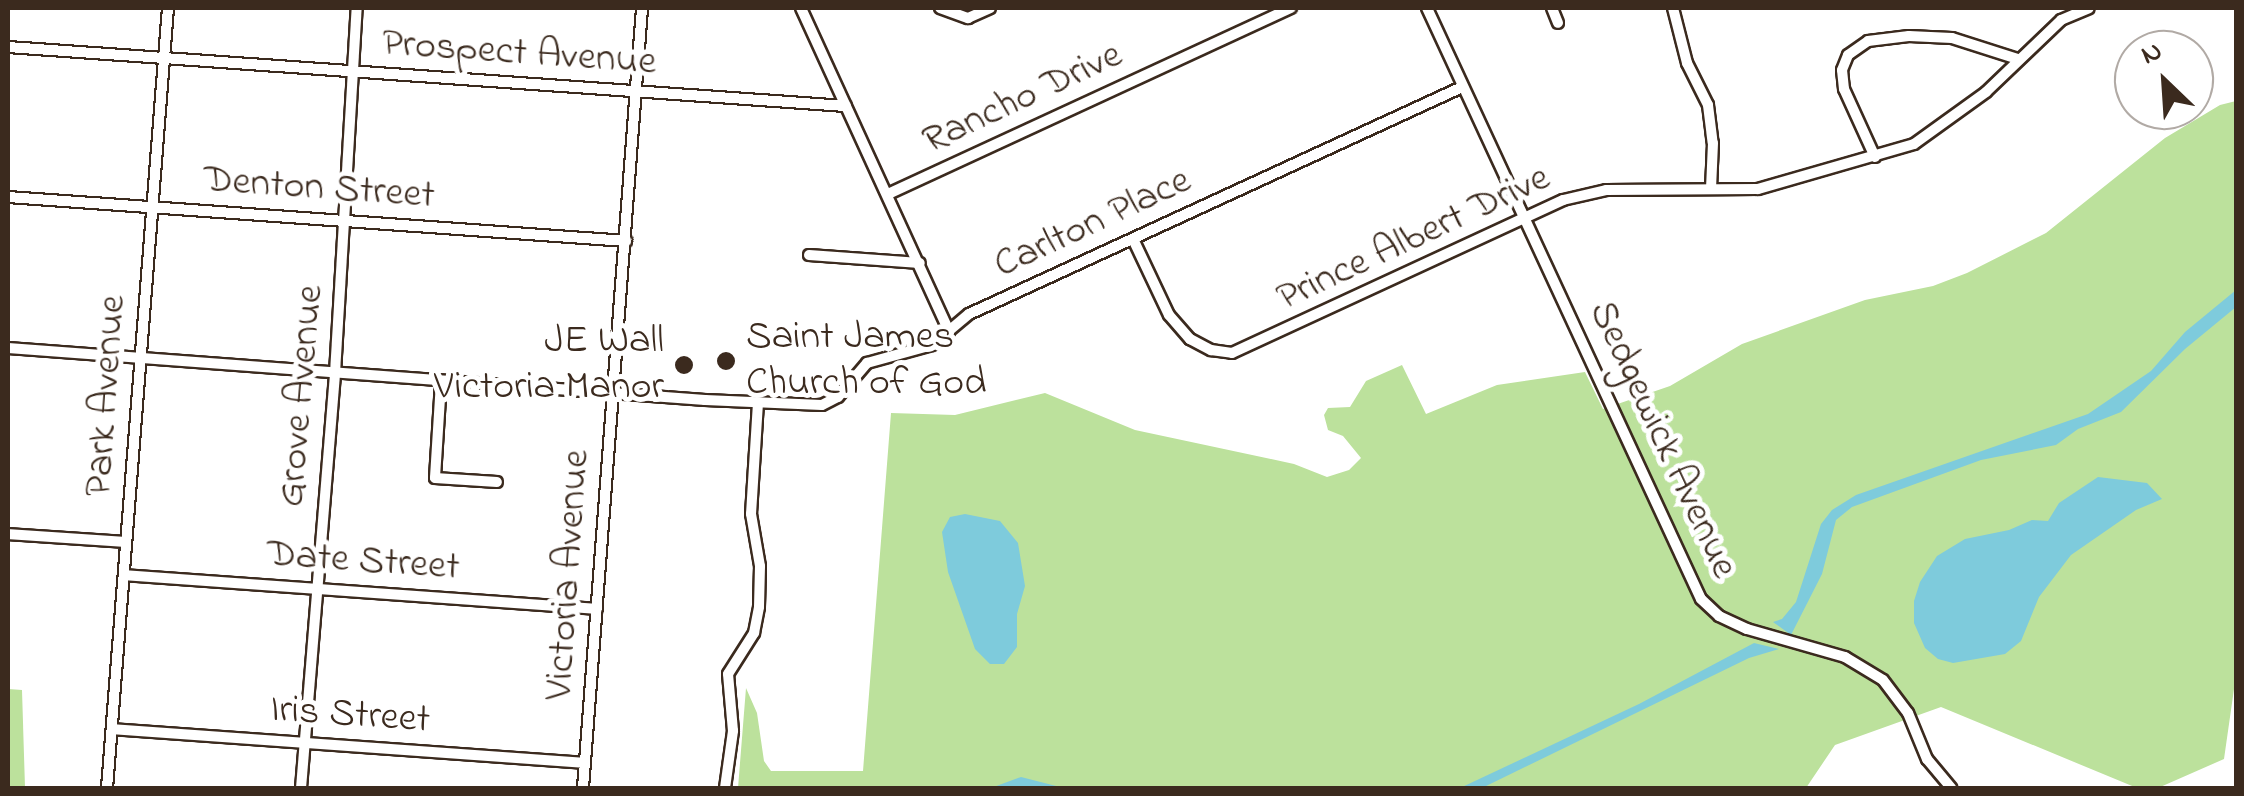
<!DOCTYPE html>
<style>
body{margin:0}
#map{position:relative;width:2244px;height:796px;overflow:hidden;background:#fff;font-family:"Indie Flower",sans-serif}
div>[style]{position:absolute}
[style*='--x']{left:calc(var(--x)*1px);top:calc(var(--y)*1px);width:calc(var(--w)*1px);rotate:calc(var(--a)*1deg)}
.green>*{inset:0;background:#bce19c}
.water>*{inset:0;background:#7ecbdc}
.roads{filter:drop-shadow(2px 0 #3b2a1e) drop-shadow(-2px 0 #3b2a1e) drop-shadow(0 2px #3b2a1e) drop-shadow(0 -2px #3b2a1e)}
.minor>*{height:10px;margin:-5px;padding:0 5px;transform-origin:5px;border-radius:5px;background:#fff}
.dots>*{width:28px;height:28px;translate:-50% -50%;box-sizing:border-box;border:5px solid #fff;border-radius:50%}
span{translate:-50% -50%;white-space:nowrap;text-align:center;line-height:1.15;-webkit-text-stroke:10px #fff;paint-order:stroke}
.street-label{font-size:40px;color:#3b2a1e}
.poi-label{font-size:40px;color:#3b2a1e}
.left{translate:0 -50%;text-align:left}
.right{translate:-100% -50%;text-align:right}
.frame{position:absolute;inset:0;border:10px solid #3b2a1e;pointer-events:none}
.north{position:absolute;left:2114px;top:30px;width:100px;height:100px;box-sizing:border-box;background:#fff;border:2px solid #b1aaa5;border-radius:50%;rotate:335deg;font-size:28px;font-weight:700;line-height:40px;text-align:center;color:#3b2a1e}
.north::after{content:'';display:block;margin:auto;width:35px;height:45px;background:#3b2a1e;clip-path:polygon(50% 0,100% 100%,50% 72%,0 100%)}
</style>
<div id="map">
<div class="green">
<i style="clip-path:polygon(2236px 101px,2236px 675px,2224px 759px,2158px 788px,2137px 788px,1941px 707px,1835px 745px,1806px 788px,738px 788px,746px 688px,757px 713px,764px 761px,771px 771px,863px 771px,891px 413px,955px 415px,1045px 393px,1135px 430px,1294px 464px,1327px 477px,1349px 470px,1361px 458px,1343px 436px,1328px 430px,1324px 415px,1328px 408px,1350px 407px,1366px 381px,1402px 365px,1426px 414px,1497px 385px,1585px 372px,1603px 409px,1670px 386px,1742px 344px,1865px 300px,1933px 286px,1967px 273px,2046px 233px,2165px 138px,2220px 105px)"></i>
<i style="clip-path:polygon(8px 689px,22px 690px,25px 788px,8px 788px)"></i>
</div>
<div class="water">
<i style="clip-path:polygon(2236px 290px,2236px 307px,2185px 349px,2121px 412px,2078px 429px,2056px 445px,1981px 460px,1852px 507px,1836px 520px,1822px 574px,1791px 635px,1773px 622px,1782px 619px,1796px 602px,1821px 524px,1832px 510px,1856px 495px,2088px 414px,2151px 371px,2185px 332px)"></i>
<i style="clip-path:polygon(2098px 477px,2147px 483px,2162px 499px,2136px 510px,2071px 555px,2039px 597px,2021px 641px,2005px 654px,1953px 663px,1938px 659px,1925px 648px,1914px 623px,1914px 601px,1920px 582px,1937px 556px,1965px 539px,2009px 530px,2032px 520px,2048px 521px,2059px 503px)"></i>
<i style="clip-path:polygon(965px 514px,1000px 521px,1018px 543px,1025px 586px,1017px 614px,1017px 647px,1004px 664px,990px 664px,975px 649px,948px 572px,942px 532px,950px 517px)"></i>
<i style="clip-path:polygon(1754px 643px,1779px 649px,1749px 658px,1482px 788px,1460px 788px,1639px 704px)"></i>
<i style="clip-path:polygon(1021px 777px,1064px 788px,991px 788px)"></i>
</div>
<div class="roads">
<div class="minor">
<i style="--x:801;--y:8;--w:356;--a:65.4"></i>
<i style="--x:940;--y:8;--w:30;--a:20"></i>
<i style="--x:968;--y:18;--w:24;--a:-24"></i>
<i style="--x:1427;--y:8;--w:651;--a:65.13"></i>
<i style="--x:1701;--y:599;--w:25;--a:43"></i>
<i style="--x:1719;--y:616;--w:31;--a:25"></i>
<i style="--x:1747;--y:629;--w:102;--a:15.9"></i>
<i style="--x:1845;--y:657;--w:44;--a:31.2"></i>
<i style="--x:1883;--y:680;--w:41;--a:52.9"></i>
<i style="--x:1908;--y:713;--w:50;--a:67.6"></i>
<i style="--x:1927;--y:759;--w:38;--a:50"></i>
<i style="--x:1552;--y:8;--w:16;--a:68"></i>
<i style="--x:1673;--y:8;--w:57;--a:75.7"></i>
<i style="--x:1687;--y:63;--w:47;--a:63.4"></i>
<i style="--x:1708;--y:105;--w:38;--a:83"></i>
<i style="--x:1713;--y:143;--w:46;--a:92.5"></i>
<i style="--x:8;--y:47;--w:840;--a:4.03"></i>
<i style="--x:1875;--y:157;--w:75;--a:-114.5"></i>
<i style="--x:1844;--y:89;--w:19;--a:-96"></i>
<i style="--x:1842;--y:70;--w:16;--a:-68"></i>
<i style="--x:1848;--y:55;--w:24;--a:-35"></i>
<i style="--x:1868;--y:41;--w:41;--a:-7"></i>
<i style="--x:1909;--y:36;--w:43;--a:2.7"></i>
<i style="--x:1952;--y:38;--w:69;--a:17.7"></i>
<i style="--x:888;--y:194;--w:444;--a:-24.8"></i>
<i style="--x:8;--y:197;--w:620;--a:4.07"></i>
<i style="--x:1133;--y:239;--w:84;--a:64.7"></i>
<i style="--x:1169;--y:315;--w:32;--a:49"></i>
<i style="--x:1190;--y:339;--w:24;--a:28"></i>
<i style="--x:1211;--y:350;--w:21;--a:8"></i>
<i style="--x:1232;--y:353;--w:365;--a:-24.8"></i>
<i style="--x:1563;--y:200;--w:44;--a:-13.1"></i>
<i style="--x:1606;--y:190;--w:152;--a:-0.4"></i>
<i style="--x:1758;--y:189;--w:162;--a:-16.1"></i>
<i style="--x:1914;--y:144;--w:89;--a:-35.8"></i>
<i style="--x:1986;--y:92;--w:104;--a:-43.8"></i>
<i style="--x:2061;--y:20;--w:30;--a:-23"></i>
<i style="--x:809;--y:255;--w:111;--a:4.1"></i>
<i style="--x:8;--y:348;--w:699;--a:4.27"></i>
<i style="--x:705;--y:400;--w:117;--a:2.4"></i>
<i style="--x:822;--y:405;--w:18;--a:-27"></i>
<i style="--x:838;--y:397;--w:45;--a:-49.5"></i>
<i style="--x:867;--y:363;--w:67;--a:-15.5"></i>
<i style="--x:932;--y:345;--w:48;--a:-40"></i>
<i style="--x:969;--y:314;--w:543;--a:-24.72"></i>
<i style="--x:441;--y:382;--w:96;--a:93.6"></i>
<i style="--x:435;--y:478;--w:62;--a:3.7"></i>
<i style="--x:8;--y:534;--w:117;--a:3.9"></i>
<i style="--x:124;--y:575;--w:474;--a:4.1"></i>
<i style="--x:112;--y:729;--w:474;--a:4.1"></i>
<i style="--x:107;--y:788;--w:782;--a:-85.53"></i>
<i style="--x:301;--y:788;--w:416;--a:-85.3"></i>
<i style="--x:335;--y:373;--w:366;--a:-86.6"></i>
<i style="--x:583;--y:788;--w:782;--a:-85.67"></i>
<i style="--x:725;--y:788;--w:58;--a:-82"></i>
<i style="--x:733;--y:731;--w:57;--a:-95"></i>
<i style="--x:728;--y:674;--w:49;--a:-57.6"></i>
<i style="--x:754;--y:633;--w:26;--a:-79"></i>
<i style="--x:759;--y:607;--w:41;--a:-88.6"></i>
<i style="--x:760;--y:566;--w:53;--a:-99.8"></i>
<i style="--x:751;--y:514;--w:111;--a:-86.4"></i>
</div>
</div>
<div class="dots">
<i style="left:726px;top:361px;background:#3b2a1e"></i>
<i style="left:684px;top:365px;background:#3b2a1e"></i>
</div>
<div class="street-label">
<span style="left:519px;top:54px;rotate:4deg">Prospect Avenue</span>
<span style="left:1023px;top:99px;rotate:-25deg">Rancho Drive</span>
<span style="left:319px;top:189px;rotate:4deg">Denton Street</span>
<span style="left:1093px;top:224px;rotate:-25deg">Carlton Place</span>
<span style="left:1414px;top:239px;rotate:-25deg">Prince Albert Drive</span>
<span style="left:107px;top:396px;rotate:-86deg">Park Avenue</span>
<span style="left:302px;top:396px;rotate:-85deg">Grove Avenue</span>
<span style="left:1662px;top:440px;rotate:65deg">Sedgewick Avenue</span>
<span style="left:363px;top:562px;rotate:4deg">Date Street</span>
<span style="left:569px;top:575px;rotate:-86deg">Victoria Avenue</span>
<span style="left:350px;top:716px;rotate:4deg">Iris Street</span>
</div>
<div class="poi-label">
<span class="left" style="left:746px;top:361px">Saint James<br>Church of God</span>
<span class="right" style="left:664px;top:365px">JE Wall<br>Victoria Manor</span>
</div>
<div class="frame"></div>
<div class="north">N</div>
</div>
